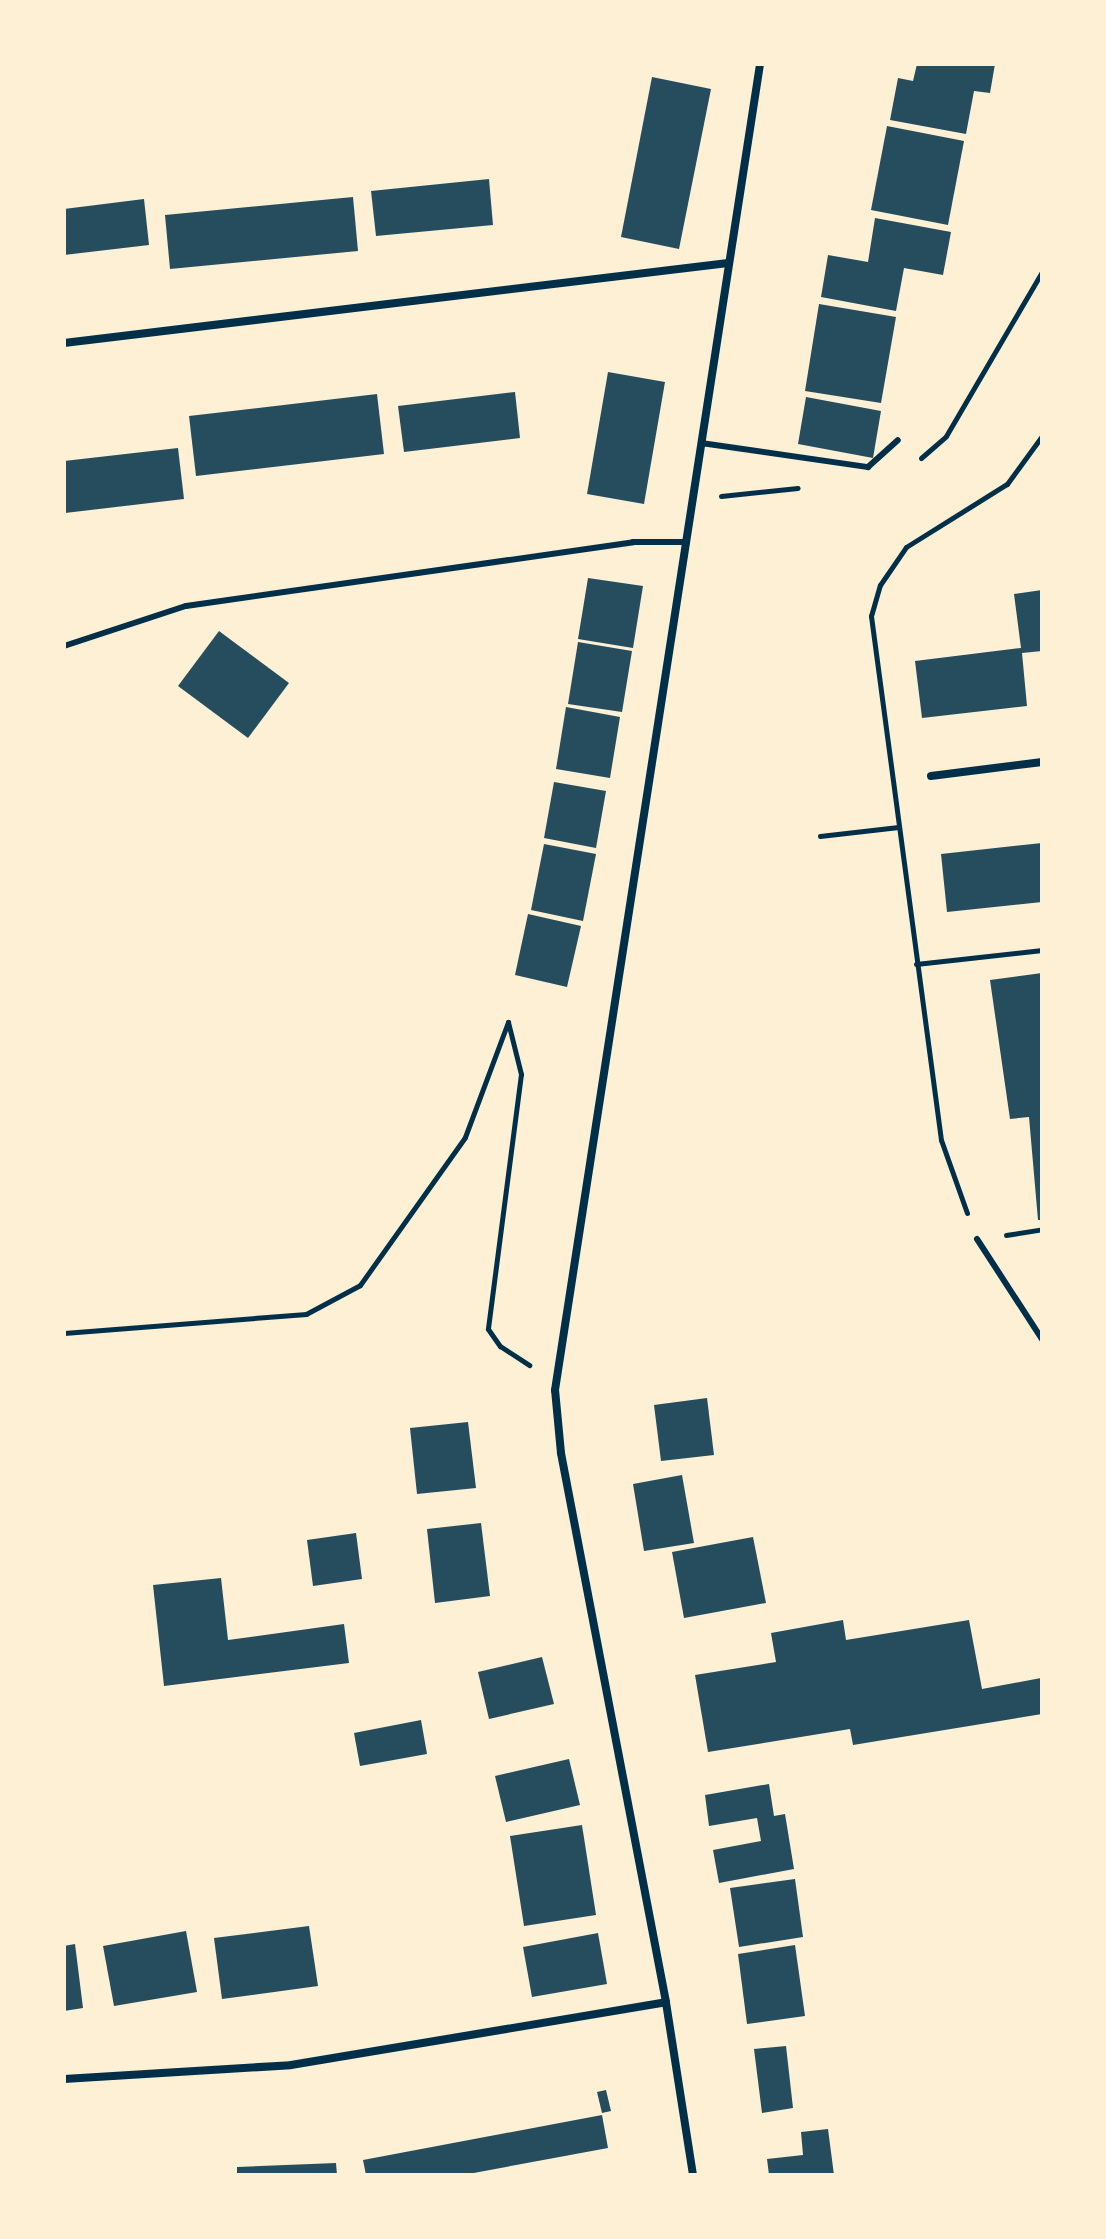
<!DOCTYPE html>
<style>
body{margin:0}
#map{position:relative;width:1106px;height:2239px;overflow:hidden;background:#fdf0d5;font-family:Figtree,sans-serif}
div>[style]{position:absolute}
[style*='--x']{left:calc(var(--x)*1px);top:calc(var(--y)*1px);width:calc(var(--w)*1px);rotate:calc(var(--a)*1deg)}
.building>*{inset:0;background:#264d5e}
.path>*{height:5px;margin:-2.5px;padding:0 2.5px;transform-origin:2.5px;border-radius:2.5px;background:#003049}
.service>*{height:6px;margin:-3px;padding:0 3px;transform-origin:3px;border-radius:3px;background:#003049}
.minor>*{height:8px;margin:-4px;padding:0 4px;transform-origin:4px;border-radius:4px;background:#003049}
span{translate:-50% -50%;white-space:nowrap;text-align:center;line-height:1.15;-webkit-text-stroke:6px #fdf0d5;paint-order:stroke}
.frame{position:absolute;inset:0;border:66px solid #fdf0d5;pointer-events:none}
</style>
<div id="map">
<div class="building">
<i style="clip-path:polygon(917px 64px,995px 64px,990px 93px,974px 91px,966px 134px,890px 120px,898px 78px,913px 81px)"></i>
<i style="clip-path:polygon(652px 77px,711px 89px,679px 249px,621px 237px)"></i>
<i style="clip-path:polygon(887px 126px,964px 141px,948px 225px,871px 210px)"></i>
<i style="clip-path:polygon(489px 179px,493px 225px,376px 236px,371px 191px)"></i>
<i style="clip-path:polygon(353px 197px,358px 251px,170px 269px,165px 215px)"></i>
<i style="clip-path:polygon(144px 199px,149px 245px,64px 255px,64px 209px)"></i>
<i style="clip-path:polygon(875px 218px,951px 232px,943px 275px,904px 268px,896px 311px,821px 297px,828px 255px,868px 262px)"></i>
<i style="clip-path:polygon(819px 304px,896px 317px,881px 403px,805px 391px)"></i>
<i style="clip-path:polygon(608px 372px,665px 382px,644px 504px,587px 494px)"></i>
<i style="clip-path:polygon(515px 392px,520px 438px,404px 452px,398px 406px)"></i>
<i style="clip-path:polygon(377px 394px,384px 454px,196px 476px,189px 416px)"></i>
<i style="clip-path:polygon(806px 397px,881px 411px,873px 458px,798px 444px)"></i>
<i style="clip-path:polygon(178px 448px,184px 499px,65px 513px,64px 461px)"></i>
<i style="clip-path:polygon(588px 578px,643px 586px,633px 648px,578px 639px)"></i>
<i style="clip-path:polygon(1042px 590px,1042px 651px,1022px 653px,1027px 706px,922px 718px,915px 661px,1021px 648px,1014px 594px)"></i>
<i style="clip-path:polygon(219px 631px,289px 683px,248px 738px,178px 686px)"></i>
<i style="clip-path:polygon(578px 642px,632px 651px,622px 712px,568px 704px)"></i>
<i style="clip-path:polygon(566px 707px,620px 717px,610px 778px,556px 769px)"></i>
<i style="clip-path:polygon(554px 782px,606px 791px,596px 848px,544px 838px)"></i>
<i style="clip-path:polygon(1042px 843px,1042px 902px,947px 912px,941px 854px)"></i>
<i style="clip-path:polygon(544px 844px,596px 854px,583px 921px,531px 910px)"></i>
<i style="clip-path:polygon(528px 914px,581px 926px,567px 987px,515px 975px)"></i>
<i style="clip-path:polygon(1042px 973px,1042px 1220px,1038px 1220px,1029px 1117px,1010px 1119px,990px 980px)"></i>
<i style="clip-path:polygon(707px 1398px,714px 1455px,661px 1461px,654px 1405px)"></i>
<i style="clip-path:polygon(468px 1422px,476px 1488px,417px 1494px,410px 1428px)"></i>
<i style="clip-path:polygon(682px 1475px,694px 1543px,644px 1551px,633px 1484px)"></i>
<i style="clip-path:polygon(481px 1523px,490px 1596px,435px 1603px,427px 1529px)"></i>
<i style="clip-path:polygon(356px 1533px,362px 1579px,313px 1586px,307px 1540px)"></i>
<i style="clip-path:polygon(753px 1537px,766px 1603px,684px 1618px,672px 1552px)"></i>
<i style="clip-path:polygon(221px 1578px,228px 1640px,344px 1624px,349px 1663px,164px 1686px,153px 1585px)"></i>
<i style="clip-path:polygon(843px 1620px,846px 1640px,969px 1620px,982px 1689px,1041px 1678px,1042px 1714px,853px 1745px,850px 1729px,708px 1752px,695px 1675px,776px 1662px,771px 1633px)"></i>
<i style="clip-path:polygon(542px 1657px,554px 1704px,489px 1719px,478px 1672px)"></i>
<i style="clip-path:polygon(421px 1720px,427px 1754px,360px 1766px,354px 1733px)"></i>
<i style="clip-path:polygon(569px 1759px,580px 1805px,506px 1822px,495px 1776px)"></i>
<i style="clip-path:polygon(769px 1784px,774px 1816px,785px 1814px,794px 1869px,719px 1883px,713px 1850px,761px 1841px,757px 1818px,709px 1826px,705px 1795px)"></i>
<i style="clip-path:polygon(582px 1825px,596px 1915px,524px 1926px,510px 1836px)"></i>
<i style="clip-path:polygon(795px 1879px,803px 1937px,739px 1947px,730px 1888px)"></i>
<i style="clip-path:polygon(309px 1926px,318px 1986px,222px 1999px,214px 1938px)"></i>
<i style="clip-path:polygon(186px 1931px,197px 1992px,114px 2006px,103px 1946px)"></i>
<i style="clip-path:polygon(598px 1933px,607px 1984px,532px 1997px,523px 1947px)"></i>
<i style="clip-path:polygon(75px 1944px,83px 2008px,64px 2011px,64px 1946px)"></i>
<i style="clip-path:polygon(795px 1945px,805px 2016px,747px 2024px,738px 1954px)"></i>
<i style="clip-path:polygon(786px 2046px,793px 2108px,762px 2113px,754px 2049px)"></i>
<i style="clip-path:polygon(606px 2090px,611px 2111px,602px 2113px,597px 2092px)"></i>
<i style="clip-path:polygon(602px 2115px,608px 2148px,463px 2175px,366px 2175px,363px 2160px)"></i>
<i style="clip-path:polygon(828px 2129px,834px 2175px,769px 2175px,767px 2159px,803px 2155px,801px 2132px)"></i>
<i style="clip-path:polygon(336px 2163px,337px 2175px,237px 2175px,237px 2167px)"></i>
</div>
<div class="path">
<i style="--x:921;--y:458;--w:33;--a:-41"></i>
<i style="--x:946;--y:436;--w:190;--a:-59.7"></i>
<i style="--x:721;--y:496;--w:77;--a:-5.9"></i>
<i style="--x:820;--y:836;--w:79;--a:-6.6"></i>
<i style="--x:916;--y:964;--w:127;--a:-6.3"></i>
<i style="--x:967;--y:1213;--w:77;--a:-109.6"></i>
<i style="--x:941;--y:1140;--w:529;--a:-97.61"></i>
<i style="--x:871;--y:616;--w:32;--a:-74"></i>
<i style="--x:880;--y:585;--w:46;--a:-55.6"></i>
<i style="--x:906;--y:547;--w:119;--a:-32"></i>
<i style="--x:1007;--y:484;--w:59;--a:-53.9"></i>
<i style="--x:1006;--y:1235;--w:36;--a:-9"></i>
<i style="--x:64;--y:1333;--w:243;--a:-4.5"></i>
<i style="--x:306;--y:1314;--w:61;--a:-28.2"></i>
<i style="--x:360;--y:1285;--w:181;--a:-54.6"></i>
<i style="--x:465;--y:1137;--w:123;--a:-69.5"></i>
<i style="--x:508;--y:1022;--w:54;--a:76"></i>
<i style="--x:521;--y:1074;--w:257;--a:97.4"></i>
<i style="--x:488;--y:1329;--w:21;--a:55"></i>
<i style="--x:500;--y:1346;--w:35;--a:33"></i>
</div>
<div class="service">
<i style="--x:701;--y:443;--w:169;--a:8.2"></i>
<i style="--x:868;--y:467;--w:40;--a:-42"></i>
<i style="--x:64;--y:646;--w:128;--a:-18.2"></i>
<i style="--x:186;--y:606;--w:452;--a:-8.1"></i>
<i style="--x:633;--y:542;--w:54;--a:0"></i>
<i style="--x:977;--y:1239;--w:119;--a:57"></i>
</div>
<div class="minor">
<i style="--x:64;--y:343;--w:669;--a:-6.87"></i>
<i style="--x:931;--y:776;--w:112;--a:-7.2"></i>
<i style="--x:64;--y:2079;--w:227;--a:-3.5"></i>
<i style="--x:291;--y:2065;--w:380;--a:-9.5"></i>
<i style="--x:693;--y:2175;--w:175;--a:-98.9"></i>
<i style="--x:666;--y:2002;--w:559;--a:-100.83"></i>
<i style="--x:561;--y:1453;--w:63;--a:-95.4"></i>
<i style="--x:555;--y:1390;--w:1342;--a:-81.21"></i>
</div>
<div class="frame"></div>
</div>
